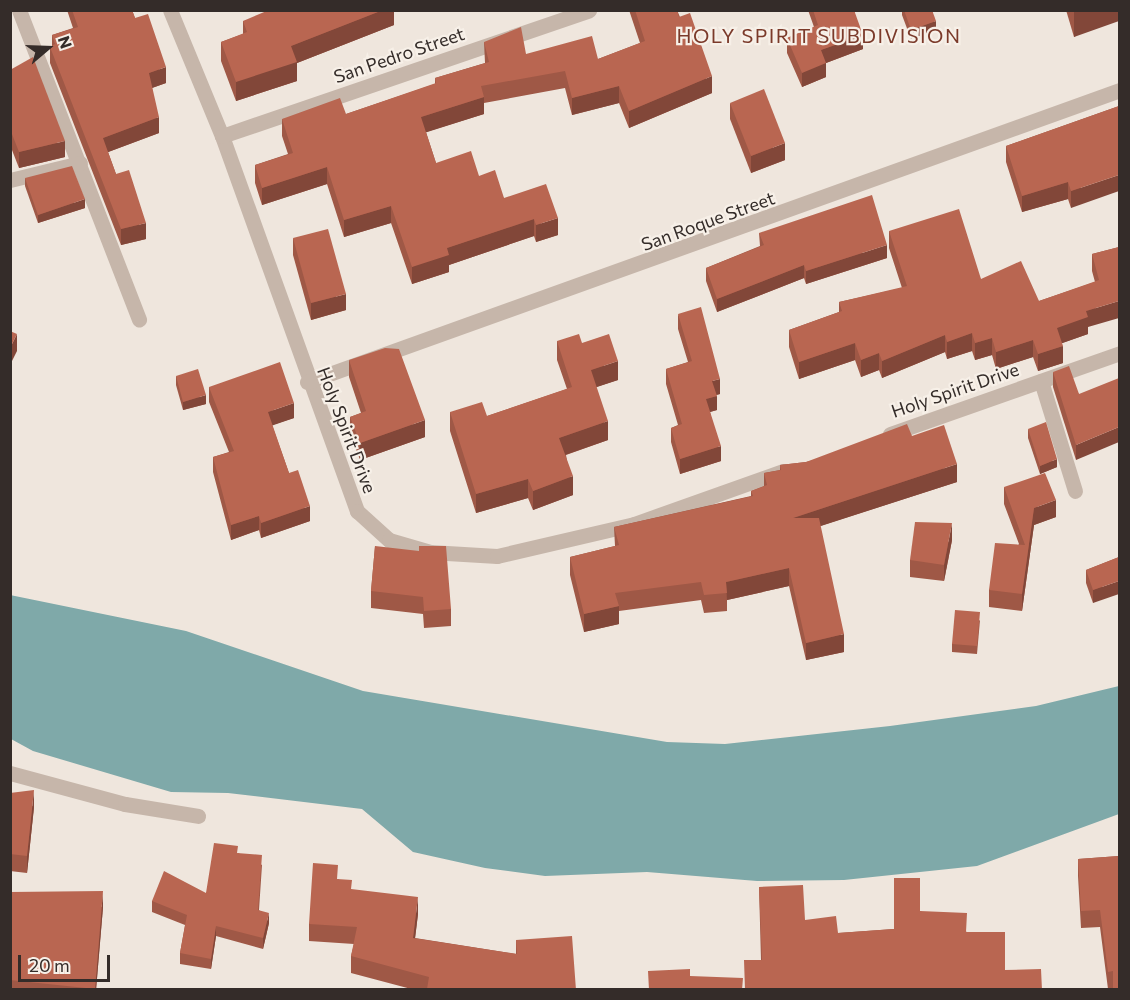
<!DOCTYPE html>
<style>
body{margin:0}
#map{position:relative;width:1130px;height:1000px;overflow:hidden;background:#efe6dd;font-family:Commissioner,sans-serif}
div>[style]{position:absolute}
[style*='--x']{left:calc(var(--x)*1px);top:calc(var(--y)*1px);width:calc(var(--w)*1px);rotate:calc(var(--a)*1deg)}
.water>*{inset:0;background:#7fa9a9}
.service>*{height:15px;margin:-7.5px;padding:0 7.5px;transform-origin:7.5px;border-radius:7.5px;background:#c6b6aa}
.minor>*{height:15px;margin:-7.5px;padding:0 7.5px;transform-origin:7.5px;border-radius:7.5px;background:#c6b6aa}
.wall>*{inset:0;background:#9f5846}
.shaded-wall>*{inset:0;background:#824739}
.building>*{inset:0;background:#b96651}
span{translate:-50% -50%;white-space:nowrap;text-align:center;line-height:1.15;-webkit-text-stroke:4.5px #f7f0e8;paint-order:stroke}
.street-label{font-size:18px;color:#342c29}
.neighbourhood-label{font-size:20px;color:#7b3a2a;letter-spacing:1.5px}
.frame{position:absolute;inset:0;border:12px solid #342c29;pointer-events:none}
.north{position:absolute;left:18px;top:18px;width:60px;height:60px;-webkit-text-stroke:4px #f7f0e8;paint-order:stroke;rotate:71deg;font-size:16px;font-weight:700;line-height:24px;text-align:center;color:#342c29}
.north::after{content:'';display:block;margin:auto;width:21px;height:27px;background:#342c29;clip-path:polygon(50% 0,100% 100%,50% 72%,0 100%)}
.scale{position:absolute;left:18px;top:955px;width:92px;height:27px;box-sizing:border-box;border:3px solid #342c29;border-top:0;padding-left:8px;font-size:18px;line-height:21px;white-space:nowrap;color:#342c29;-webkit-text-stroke:4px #f7f0e8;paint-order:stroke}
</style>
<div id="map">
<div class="water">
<i style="clip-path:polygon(10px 595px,186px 631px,363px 691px,667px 742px,725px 744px,890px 726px,1036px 706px,1119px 686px,1119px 814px,977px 866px,844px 880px,757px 881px,647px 872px,545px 876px,485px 868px,413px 852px,362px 809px,228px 793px,171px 792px,33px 751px,11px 739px)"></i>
</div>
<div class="service">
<i style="--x:1041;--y:381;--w:115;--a:72.8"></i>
</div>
<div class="minor">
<i style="--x:19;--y:10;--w:332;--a:68.8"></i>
<i style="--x:170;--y:10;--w:136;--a:67.6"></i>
<i style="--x:222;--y:136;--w:399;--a:70.2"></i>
<i style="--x:357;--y:511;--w:43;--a:42.2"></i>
<i style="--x:389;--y:540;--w:43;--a:16.3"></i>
<i style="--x:430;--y:552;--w:67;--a:3.4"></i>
<i style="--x:497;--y:556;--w:141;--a:-13.1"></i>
<i style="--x:634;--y:524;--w:158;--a:-19.6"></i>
<i style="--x:222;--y:136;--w:388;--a:-18.9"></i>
<i style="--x:10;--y:180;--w:72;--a:-13.7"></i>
<i style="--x:307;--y:382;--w:864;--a:-19.76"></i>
<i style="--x:890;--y:434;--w:244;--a:-19.4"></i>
<i style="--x:10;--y:773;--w:119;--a:15.1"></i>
<i style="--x:125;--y:804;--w:74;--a:9.3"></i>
</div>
<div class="wall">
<i style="clip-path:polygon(67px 10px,132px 10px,135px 18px,166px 83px,152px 88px,159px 133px,108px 152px,116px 174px,146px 239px,121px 245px,50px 63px,50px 47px,52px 46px,52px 35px,73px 28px)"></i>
<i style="clip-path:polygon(394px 10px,394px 25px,297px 63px,297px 81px,236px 101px,221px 61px,221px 42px,243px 34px,243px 21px)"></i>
<i style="clip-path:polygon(629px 10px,677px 10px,712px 93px,629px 128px,619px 103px,572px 115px,565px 88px,484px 103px,484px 114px,426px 132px,436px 163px,479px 176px,504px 198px,558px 235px,536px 242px,534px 236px,449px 265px,449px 272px,412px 284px,391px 223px,344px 237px,327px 184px,262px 205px,255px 183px,255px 165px,288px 154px,282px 136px,282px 119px,346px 114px,435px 84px,435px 78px,485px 63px,484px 42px,526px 54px,598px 59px,640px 43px)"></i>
<i style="clip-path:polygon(808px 10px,854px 10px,863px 49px,826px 63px,826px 77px,802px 87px,787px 53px,787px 38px,814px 27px)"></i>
<i style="clip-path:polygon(902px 10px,932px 10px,936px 30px,911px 39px,902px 15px)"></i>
<i style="clip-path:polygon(1066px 10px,1119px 10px,1074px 37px)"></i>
<i style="clip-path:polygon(10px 70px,65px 157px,19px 168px,10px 145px)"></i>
<i style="clip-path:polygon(730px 103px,785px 160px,751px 173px,730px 119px)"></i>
<i style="clip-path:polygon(1119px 106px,1071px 208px,1068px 199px,1022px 212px,1006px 162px,1006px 146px)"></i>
<i style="clip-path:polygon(25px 178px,85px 208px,38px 223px,25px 186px)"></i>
<i style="clip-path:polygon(889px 231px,981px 279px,1039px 301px,1095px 282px,1092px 271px,1092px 254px,1119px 247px,1088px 327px,1088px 334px,1062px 343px,1063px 363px,1038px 371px,1033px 357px,996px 369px,992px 355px,975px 360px,972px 351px,947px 359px,945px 352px,882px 378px,879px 370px,861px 377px,855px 360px,799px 379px,789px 347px,789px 330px,839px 312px,839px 302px,902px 288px,889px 248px)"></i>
<i style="clip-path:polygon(759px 233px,887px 258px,806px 284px,804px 278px,717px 312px,706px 281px,706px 268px,760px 246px)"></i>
<i style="clip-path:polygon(293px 238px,346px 310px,311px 320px,293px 255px)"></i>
<i style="clip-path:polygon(678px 314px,720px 394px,716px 395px,717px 410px,710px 412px,721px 461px,680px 474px,671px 442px,671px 428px,678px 425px,666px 384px,666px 369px,688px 362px,678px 329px)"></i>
<i style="clip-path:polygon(557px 341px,582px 343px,618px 380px,596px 387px,608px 440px,566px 455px,573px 495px,533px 510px,528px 498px,476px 513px,450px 431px,450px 412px,487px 416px,567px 389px,557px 360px)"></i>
<i style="clip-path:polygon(349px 360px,425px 437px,360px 460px,350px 434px,350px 417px,361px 413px,349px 377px)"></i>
<i style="clip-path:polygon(1053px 372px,1079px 394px,1076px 460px,1053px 387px)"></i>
<i style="clip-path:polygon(176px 376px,206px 404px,183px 410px,176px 385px)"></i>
<i style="clip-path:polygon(209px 387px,294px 418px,272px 425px,289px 473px,310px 521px,261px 538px,259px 530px,231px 540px,213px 472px,213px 457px,229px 452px,209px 402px)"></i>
<i style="clip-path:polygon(1028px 429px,1057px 467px,1040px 474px,1028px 438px)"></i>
<i style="clip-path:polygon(912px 436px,957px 482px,820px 526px,844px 652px,806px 660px,789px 586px,727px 600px,727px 611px,704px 613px,701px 600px,619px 611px,619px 624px,584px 632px,570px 575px,570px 557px,615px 546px,614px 527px,751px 496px,751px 491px,764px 486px,764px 473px,780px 470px,780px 465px,806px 462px)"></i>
<i style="clip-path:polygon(1004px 487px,1056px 517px,1034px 525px,1022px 611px,989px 607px,989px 590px,1019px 544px,1004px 504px)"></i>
<i style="clip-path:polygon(952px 540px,944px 581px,910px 577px,910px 560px)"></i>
<i style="clip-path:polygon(375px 546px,451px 609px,451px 626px,424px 628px,423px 614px,371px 608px,371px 591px)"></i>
<i style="clip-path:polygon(1119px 557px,1093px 603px,1086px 583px,1086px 570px)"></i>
<i style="clip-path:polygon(980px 620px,977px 654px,952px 652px,952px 644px)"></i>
<i style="clip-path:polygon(10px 793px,34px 807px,27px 873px,10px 871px)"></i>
<i style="clip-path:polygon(238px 853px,262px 865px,259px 910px,269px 923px,263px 949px,216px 936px,211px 969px,180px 964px,180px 953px,185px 925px,152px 912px,152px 901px,206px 893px)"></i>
<i style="clip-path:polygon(1119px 856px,1113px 988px,1108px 989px,1100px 927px,1081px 928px,1078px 876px,1078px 859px)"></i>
<i style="clip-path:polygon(338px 879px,352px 890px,418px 914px,415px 938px,516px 954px,516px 940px,576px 990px,415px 990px,351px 973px,351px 956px,354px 944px,309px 941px,309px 924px)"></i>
<i style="clip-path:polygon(759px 887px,805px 920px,838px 933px,894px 929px,920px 911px,967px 932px,1005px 970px,1042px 990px,761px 960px)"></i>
<i style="clip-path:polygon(10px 892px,103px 907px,96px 990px,10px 990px)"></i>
</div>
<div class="shaded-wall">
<i style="clip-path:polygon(383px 10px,394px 10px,394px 25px,297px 63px,297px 81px,236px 101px,236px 82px,291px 46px)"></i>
<i style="clip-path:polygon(1079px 10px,1119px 10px,1119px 21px,1074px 37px,1074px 12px)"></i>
<i style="clip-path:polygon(936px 21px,936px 30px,911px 39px,911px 30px)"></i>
<i style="clip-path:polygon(863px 35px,863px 49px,826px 63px,826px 77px,802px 87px,802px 73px,821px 50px)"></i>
<i style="clip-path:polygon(166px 67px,166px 83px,149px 89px,149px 73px)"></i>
<i style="clip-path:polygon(712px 76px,712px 93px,629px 128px,629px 111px)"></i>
<i style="clip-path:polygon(619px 86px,619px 103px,572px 115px,572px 98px)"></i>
<i style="clip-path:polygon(484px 97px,484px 114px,421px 134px,421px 117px)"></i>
<i style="clip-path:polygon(159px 117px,159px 133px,103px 154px,103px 138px)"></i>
<i style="clip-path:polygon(65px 141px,65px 157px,19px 168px,19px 152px)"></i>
<i style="clip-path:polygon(785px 143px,785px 160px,751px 173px,751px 156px)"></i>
<i style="clip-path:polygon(327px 167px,327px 184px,262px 205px,262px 188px)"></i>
<i style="clip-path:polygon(1119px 175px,1119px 191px,1071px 208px,1071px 191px)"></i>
<i style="clip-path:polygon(1068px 182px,1068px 199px,1022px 212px,1022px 196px)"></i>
<i style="clip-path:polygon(85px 199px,85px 208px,38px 223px,38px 215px)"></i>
<i style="clip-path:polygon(391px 206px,391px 223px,344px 237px,344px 220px)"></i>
<i style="clip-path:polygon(558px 218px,558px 235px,536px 242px,536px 225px)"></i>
<i style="clip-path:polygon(534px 219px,534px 236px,449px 265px,449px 272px,412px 284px,412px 267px,447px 248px)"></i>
<i style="clip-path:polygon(146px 223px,146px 239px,121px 245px,121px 229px)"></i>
<i style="clip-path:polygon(887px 245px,887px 258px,806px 284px,806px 271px)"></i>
<i style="clip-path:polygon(804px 265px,804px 278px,717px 312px,717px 299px)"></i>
<i style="clip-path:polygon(346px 294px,346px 310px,311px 320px,311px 303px)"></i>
<i style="clip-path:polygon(1119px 301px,1119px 318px,1088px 327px,1088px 334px,1057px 345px,1057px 328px,1086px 311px)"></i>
<i style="clip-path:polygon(972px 333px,972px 351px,947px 359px,947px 342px)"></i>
<i style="clip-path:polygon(17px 334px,17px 351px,10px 365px,10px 348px)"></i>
<i style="clip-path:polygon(945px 335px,945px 352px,882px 378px,882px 361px)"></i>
<i style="clip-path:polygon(992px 338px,992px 355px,975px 360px,975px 343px)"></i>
<i style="clip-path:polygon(1033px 340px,1033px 357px,996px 369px,996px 352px)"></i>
<i style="clip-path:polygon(855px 343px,855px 360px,799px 379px,799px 362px)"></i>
<i style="clip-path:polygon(1063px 346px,1063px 363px,1038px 371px,1038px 354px)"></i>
<i style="clip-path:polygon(879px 353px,879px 370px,861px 377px,861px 360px)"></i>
<i style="clip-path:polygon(618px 361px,618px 380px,591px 389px,591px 370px)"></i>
<i style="clip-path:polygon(720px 379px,720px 394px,712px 396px,712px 381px)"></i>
<i style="clip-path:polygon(206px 395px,206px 404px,183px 410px,183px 402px)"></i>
<i style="clip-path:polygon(717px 396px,717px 410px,706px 413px,706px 399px)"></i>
<i style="clip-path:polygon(294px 403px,294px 418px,268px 427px,268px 412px)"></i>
<i style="clip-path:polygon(425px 420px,425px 437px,360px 460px,360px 443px)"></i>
<i style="clip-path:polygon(608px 421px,608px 440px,559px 457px,559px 438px)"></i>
<i style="clip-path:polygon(1119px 427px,1119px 442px,1076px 460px,1076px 445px)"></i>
<i style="clip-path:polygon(721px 446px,721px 461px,680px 474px,680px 459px)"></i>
<i style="clip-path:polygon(1057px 459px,1057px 467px,1040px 474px,1040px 466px)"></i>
<i style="clip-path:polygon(957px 464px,957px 482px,793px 535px,793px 518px)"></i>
<i style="clip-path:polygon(573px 476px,573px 495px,533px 510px,533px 491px)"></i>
<i style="clip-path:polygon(528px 479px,528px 498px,476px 513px,476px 494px)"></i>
<i style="clip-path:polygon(1056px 500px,1056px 517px,1034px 525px,1022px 611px,1022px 594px,1034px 508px)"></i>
<i style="clip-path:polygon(310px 506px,310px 521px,261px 538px,261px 523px)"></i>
<i style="clip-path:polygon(259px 516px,259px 530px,231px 540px,231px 525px)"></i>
<i style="clip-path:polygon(952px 523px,952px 540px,944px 581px,944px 565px)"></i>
<i style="clip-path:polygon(789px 568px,789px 586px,727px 600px,726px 582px)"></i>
<i style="clip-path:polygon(1119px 581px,1119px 594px,1093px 603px,1093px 590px)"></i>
<i style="clip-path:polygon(619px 606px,619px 624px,584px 632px,584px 614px)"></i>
<i style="clip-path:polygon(844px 634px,844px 652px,806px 660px,806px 643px)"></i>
<i style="clip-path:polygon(34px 790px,34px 807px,27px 873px,27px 856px)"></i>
<i style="clip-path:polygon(103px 891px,103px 907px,96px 990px,95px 990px)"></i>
<i style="clip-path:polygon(418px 897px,418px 914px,413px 955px,413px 938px)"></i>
<i style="clip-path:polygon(269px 913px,269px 923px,263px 949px,263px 938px)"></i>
<i style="clip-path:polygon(216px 926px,216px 936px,211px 969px,211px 959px)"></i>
</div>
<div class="building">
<i style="clip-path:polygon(72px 10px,132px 10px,135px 18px,148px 14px,166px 67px,149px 73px,159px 117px,103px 138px,116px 174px,129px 170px,146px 223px,121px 229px,50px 47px,55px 44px,52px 35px,78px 27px)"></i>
<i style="clip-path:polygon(269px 10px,383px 10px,291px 46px,297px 62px,236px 82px,221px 42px,247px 32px,243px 21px)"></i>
<i style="clip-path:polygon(635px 10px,677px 10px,679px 17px,690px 13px,712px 76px,629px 111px,619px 86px,572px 98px,565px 71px,481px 86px,484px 97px,421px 117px,436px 163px,471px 151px,479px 176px,495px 170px,504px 198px,546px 184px,558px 218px,536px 225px,534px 219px,447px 248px,449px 255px,412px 267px,391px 206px,344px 220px,327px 167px,262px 188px,255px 165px,293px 153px,282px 119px,340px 98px,346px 114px,436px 83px,435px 78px,489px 62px,484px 42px,521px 27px,526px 54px,592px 36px,598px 59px,645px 41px)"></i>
<i style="clip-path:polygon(813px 10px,854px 10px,863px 35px,821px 50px,826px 63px,802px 73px,787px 38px,818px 25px)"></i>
<i style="clip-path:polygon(904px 10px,932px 10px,936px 21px,911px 30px)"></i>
<i style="clip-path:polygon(33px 57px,65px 141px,19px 152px,10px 129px,10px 70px)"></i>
<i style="clip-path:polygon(764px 89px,785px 143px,751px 156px,730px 103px)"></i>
<i style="clip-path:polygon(1119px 106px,1119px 175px,1071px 191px,1068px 182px,1022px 196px,1006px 146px)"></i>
<i style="clip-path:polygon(72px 166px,85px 199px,38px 215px,25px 178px)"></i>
<i style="clip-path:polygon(872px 195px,887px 245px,806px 271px,804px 265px,717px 299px,706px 268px,764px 245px,759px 233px)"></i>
<i style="clip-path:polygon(959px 209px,981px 279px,1021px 261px,1039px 301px,1099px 280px,1092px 254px,1119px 247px,1119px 301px,1086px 311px,1088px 317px,1057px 328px,1063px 346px,1038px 354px,1033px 340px,996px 352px,992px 338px,975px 343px,972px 333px,947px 342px,945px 335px,882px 361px,879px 353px,861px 360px,855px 343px,799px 362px,789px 330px,842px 311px,839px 302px,907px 286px,889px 231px)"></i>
<i style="clip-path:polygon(328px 229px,346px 294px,311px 303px,293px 238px)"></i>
<i style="clip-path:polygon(701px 307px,720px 379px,712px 381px,717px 396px,706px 399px,721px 446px,680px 459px,671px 428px,682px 424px,666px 369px,692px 361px,678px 314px)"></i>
<i style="clip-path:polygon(10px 331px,17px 334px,10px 348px)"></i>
<i style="clip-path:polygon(579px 334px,582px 343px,609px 334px,618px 361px,591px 370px,608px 421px,559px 438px,573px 476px,533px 491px,528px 479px,476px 494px,450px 412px,482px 402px,487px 416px,572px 387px,557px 341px)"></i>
<i style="clip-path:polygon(385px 348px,399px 349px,425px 420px,360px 443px,350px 417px,366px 411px,349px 360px)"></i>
<i style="clip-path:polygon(280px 362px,294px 403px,268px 412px,289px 473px,298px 470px,310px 506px,261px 523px,259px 516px,231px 525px,213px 457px,234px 451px,209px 387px)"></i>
<i style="clip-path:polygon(1069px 366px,1079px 394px,1119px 378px,1119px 427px,1076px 445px,1053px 372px)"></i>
<i style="clip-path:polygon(198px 369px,206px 395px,183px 402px,176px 376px)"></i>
<i style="clip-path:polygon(1046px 422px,1057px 459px,1040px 466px,1028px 429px)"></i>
<i style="clip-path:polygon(907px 424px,912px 436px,944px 425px,957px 464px,793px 518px,819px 518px,844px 634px,806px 643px,789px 568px,726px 582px,727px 593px,704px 595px,701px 582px,615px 593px,619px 606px,584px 614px,570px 557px,619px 545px,614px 527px,753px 496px,751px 491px,767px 485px,764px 473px,781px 470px,780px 465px,806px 462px)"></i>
<i style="clip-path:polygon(1045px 473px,1056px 500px,1034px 508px,1022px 594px,989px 590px,995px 543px,1025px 545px,1004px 487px)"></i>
<i style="clip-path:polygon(915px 522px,952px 523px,944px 565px,910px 560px)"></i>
<i style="clip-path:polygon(375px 546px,419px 551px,419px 546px,446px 546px,451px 609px,424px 611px,423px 597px,371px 591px)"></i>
<i style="clip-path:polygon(1119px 557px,1119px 581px,1093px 590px,1086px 570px)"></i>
<i style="clip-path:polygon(955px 610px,980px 612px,977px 646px,952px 644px)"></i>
<i style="clip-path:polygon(34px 790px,27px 856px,10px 854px,10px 793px)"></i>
<i style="clip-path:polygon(214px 843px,238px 846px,237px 853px,262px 855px,258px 910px,269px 913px,263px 938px,216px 926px,211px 959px,180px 953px,187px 915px,152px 901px,164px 871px,206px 893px)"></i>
<i style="clip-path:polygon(1119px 856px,1119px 990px,1113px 990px,1113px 971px,1108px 972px,1100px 910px,1081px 911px,1078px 859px)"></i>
<i style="clip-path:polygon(313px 863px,338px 865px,337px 879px,352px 880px,351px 889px,418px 897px,413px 938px,517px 954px,516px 940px,572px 936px,576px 990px,431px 990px,427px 989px,429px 977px,351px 956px,357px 927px,309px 924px)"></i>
<i style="clip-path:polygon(894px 878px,920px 878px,920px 911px,967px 913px,966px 932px,1005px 932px,1005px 970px,1041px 969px,1042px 990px,745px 990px,744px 960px,762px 960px,759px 887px,803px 885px,805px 920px,836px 916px,838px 933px,894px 929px)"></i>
<i style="clip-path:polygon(103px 891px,95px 989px,10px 980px,10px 892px)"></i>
<i style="clip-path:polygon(690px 969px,690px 976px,743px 978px,742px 990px,649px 990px,648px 971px)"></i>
</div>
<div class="street-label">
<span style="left:399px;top:55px;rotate:-19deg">San Pedro Street</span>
<span style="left:708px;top:221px;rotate:-20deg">San Roque Street</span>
<span style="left:955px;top:390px;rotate:-19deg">Holy Spirit Drive</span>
<span style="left:347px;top:430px;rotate:69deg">Holy Spirit Drive</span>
</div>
<div class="neighbourhood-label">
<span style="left:819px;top:35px">HOLY SPIRIT SUBDIVISION</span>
</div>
<div class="frame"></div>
<div class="north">N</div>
<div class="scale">20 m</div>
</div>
